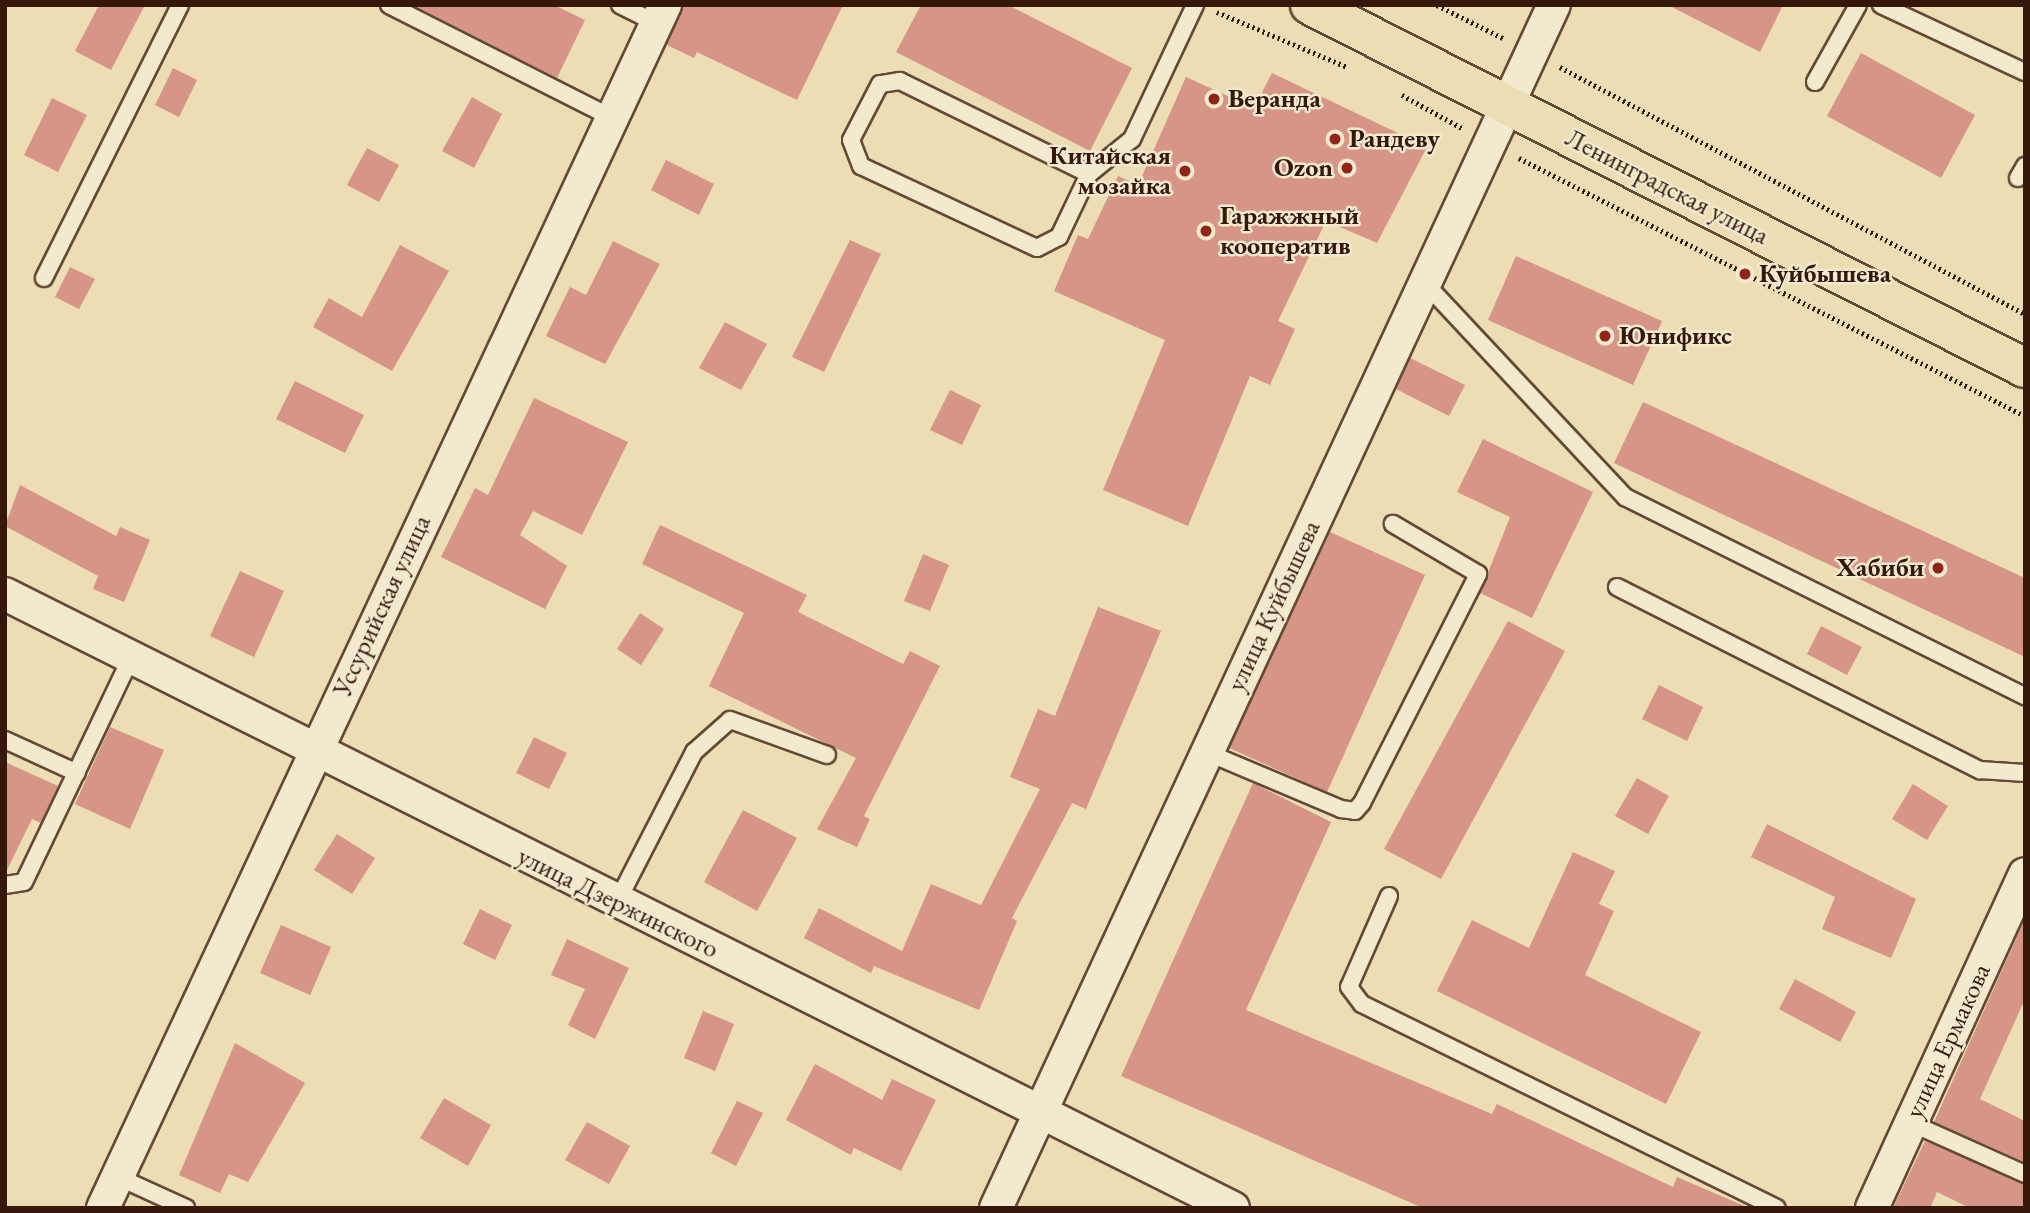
<!DOCTYPE html>
<meta charset="utf-8">
<style>
body{margin:0}
#map{position:relative;width:2030px;height:1213px;overflow:hidden;background:#ecddb4;font-family:"EB Garamond",serif}
div>[style]{position:absolute}
[style*='--x']{left:calc(var(--x)*1px);top:calc(var(--y)*1px);width:calc(var(--w)*1px);rotate:calc(var(--a)*1deg)}
.building>*{inset:0;background:#d69586}
.path>*{height:4.5px;margin-top:-2.25px;transform-origin:0;background:repeating-linear-gradient(90deg,#36180a 0 2px,transparent 0 5.5px)}
.roads{filter:drop-shadow(2px 0 #644934) drop-shadow(-2px 0 #644934) drop-shadow(0 2px #644934) drop-shadow(0 -2px #644934)}
.lane>*{height:16px;margin:-8px;padding:0 8px;transform-origin:8px;border-radius:8px;background:#f3e9ce}
.street>*{height:32px;margin:-16px;padding:0 16px;transform-origin:16px;border-radius:16px;background:#f3e9ce}
.highway>*{height:38px;margin:-19px;padding:0 19px;transform-origin:19px;border-radius:19px;background:#ecddb4}
.dots>*{width:19px;height:19px;translate:-50% -50%;box-sizing:border-box;border:4px solid #f3e9ce;border-radius:50%}
span{translate:-50% -50%;white-space:nowrap;text-align:center;line-height:1.15;-webkit-text-stroke:5px #f3e9ce;paint-order:stroke}
.poi-label{font-size:26px;color:#36180a;font-weight:700}
.left{translate:0 -50%;text-align:left}
.right{translate:-100% -50%;text-align:right}
.street-label{font-size:26px;color:#36180a}
.frame{position:absolute;inset:0;border:7px solid #36180a;pointer-events:none}
</style>
<div id="map">
<div class="building">
<i style="clip-path:polygon(99px 5px,145px 5px,111px 70px,75px 51px)"></i>
<i style="clip-path:polygon(413px 5px,554px 5px,585px 20px,557px 78px)"></i>
<i style="clip-path:polygon(683px 5px,843px 5px,797px 100px,697px 52px,694px 58px,667px 45px)"></i>
<i style="clip-path:polygon(921px 5px,1008px 5px,1132px 68px,1090px 151px,896px 52px)"></i>
<i style="clip-path:polygon(1668px 5px,1783px 5px,1760px 52px)"></i>
<i style="clip-path:polygon(1861px 53px,1975px 115px,1941px 178px,1827px 116px)"></i>
<i style="clip-path:polygon(173px 68px,197px 80px,179px 117px,155px 105px)"></i>
<i style="clip-path:polygon(1272px 73px,1427px 147px,1377px 243px,1326px 221px,1278px 321px,1295px 329px,1270px 385px,1250px 376px,1188px 526px,1103px 490px,1165px 340px,1054px 291px,1078px 235px,1088px 239px,1118px 176px,1138px 185px,1186px 77px,1254px 108px)"></i>
<i style="clip-path:polygon(472px 97px,502px 114px,474px 168px,442px 151px)"></i>
<i style="clip-path:polygon(52px 98px,87px 115px,58px 172px,24px 155px)"></i>
<i style="clip-path:polygon(367px 148px,399px 165px,379px 202px,347px 185px)"></i>
<i style="clip-path:polygon(666px 160px,714px 184px,699px 215px,651px 190px)"></i>
<i style="clip-path:polygon(850px 240px,881px 254px,824px 372px,792px 357px)"></i>
<i style="clip-path:polygon(613px 241px,660px 264px,605px 364px,546px 336px,570px 287px,586px 295px)"></i>
<i style="clip-path:polygon(400px 245px,449px 271px,392px 371px,313px 327px,329px 298px,362px 317px)"></i>
<i style="clip-path:polygon(1516px 256px,1662px 321px,1633px 385px,1488px 320px)"></i>
<i style="clip-path:polygon(70px 267px,95px 279px,79px 309px,55px 297px)"></i>
<i style="clip-path:polygon(725px 322px,767px 344px,741px 390px,699px 368px)"></i>
<i style="clip-path:polygon(1410px 358px,1465px 385px,1449px 416px,1396px 389px)"></i>
<i style="clip-path:polygon(295px 381px,364px 415px,345px 453px,276px 419px)"></i>
<i style="clip-path:polygon(950px 390px,981px 405px,962px 445px,930px 430px)"></i>
<i style="clip-path:polygon(534px 398px,628px 442px,582px 535px,533px 511px,520px 535px,567px 566px,545px 609px,441px 557px,475px 488px,488px 495px)"></i>
<i style="clip-path:polygon(1643px 402px,2025px 578px,2025px 657px,1614px 463px)"></i>
<i style="clip-path:polygon(1483px 439px,1593px 492px,1532px 618px,1480px 593px,1510px 517px,1457px 492px)"></i>
<i style="clip-path:polygon(20px 485px,116px 536px,120px 527px,150px 540px,124px 602px,93px 589px,98px 576px,5px 526px)"></i>
<i style="clip-path:polygon(660px 525px,807px 595px,798px 612px,903px 664px,910px 651px,940px 666px,864px 816px,870px 819px,857px 847px,817px 829px,856px 758px,709px 686px,744px 613px,642px 564px)"></i>
<i style="clip-path:polygon(1330px 532px,1425px 575px,1327px 792px,1229px 748px)"></i>
<i style="clip-path:polygon(923px 554px,949px 565px,930px 611px,904px 601px)"></i>
<i style="clip-path:polygon(240px 571px,284px 591px,254px 657px,210px 636px)"></i>
<i style="clip-path:polygon(1098px 607px,1161px 631px,1086px 809px,1072px 803px,1012px 918px,1017px 921px,979px 1010px,874px 966px,871px 973px,804px 938px,819px 908px,902px 951px,931px 884px,981px 905px,1040px 789px,1010px 777px,1038px 709px,1055px 716px)"></i>
<i style="clip-path:polygon(640px 613px,664px 629px,641px 665px,617px 649px)"></i>
<i style="clip-path:polygon(1508px 621px,1565px 651px,1441px 879px,1384px 849px)"></i>
<i style="clip-path:polygon(1821px 626px,1862px 647px,1847px 675px,1807px 654px)"></i>
<i style="clip-path:polygon(1659px 685px,1703px 707px,1687px 741px,1642px 719px)"></i>
<i style="clip-path:polygon(110px 727px,164px 750px,130px 829px,75px 804px)"></i>
<i style="clip-path:polygon(534px 737px,567px 753px,549px 789px,516px 773px)"></i>
<i style="clip-path:polygon(5px 762px,58px 786px,41px 823px,32px 819px,5px 874px)"></i>
<i style="clip-path:polygon(1637px 778px,1669px 796px,1648px 834px,1615px 816px)"></i>
<i style="clip-path:polygon(1253px 783px,1331px 822px,1246px 1010px,1492px 1114px,1497px 1104px,1673px 1187px,1677px 1177px,1749px 1208px,1423px 1208px,1121px 1076px)"></i>
<i style="clip-path:polygon(1913px 784px,1948px 806px,1927px 840px,1892px 819px)"></i>
<i style="clip-path:polygon(743px 810px,797px 838px,757px 911px,704px 882px)"></i>
<i style="clip-path:polygon(1767px 824px,1916px 899px,1891px 958px,1822px 929px,1835px 897px,1751px 857px)"></i>
<i style="clip-path:polygon(337px 834px,375px 858px,352px 894px,314px 870px)"></i>
<i style="clip-path:polygon(1573px 852px,1615px 871px,1599px 904px,1614px 911px,1585px 975px,1701px 1032px,1666px 1104px,1437px 991px,1472px 920px,1529px 948px)"></i>
<i style="clip-path:polygon(480px 909px,512px 925px,495px 960px,463px 944px)"></i>
<i style="clip-path:polygon(2025px 919px,2025px 999px,1980px 1099px,2025px 1121px,2025px 1162px,1934px 1122px)"></i>
<i style="clip-path:polygon(281px 925px,331px 947px,310px 995px,260px 973px)"></i>
<i style="clip-path:polygon(567px 939px,629px 968px,595px 1039px,568px 1025px,585px 989px,551px 975px)"></i>
<i style="clip-path:polygon(1795px 979px,1856px 1012px,1840px 1042px,1779px 1009px)"></i>
<i style="clip-path:polygon(703px 1011px,734px 1024px,715px 1071px,684px 1058px)"></i>
<i style="clip-path:polygon(235px 1043px,305px 1083px,248px 1182px,229px 1174px,220px 1193px,179px 1175px)"></i>
<i style="clip-path:polygon(815px 1064px,882px 1100px,892px 1079px,936px 1100px,901px 1171px,854px 1148px,851px 1155px,786px 1120px)"></i>
<i style="clip-path:polygon(444px 1098px,491px 1125px,468px 1166px,420px 1138px)"></i>
<i style="clip-path:polygon(737px 1101px,763px 1113px,736px 1166px,711px 1153px)"></i>
<i style="clip-path:polygon(587px 1122px,630px 1146px,609px 1184px,565px 1160px)"></i>
<i style="clip-path:polygon(1925px 1141px,2025px 1184px,2025px 1208px,1970px 1208px,1937px 1192px,1930px 1208px,1893px 1208px)"></i>
</div>
<div class="path">
<i style="--x:1437;--y:5;--w:76;--a:26.6"></i>
<i style="--x:1217;--y:12;--w:141;--a:22.9"></i>
<i style="--x:1560;--y:67;--w:527;--a:27.98"></i>
<i style="--x:1402;--y:95;--w:68;--a:28.8"></i>
<i style="--x:1519;--y:158;--w:568;--a:27.02"></i>
</div>
<div class="roads">
<div class="lane">
<i style="--x:389;--y:5;--w:249;--a:26.8"></i>
<i style="--x:620;--y:5;--w:40;--a:26.6"></i>
<i style="--x:1881;--y:5;--w:159;--a:25"></i>
<i style="--x:1815;--y:82;--w:88;--a:-60.8"></i>
<i style="--x:1089;--y:174;--w:211;--a:-153.8"></i>
<i style="--x:900;--y:81;--w:20;--a:171"></i>
<i style="--x:880;--y:84;--w:63;--a:117.4"></i>
<i style="--x:851;--y:140;--w:28;--a:69"></i>
<i style="--x:861;--y:166;--w:194;--a:25"></i>
<i style="--x:1037;--y:248;--w:25;--a:-27"></i>
<i style="--x:1059;--y:237;--w:70;--a:-64.5"></i>
<i style="--x:1089;--y:174;--w:55;--a:-39.1"></i>
<i style="--x:1132;--y:139;--w:148;--a:-64.8"></i>
<i style="--x:2018;--y:178;--w:14;--a:-60"></i>
<i style="--x:44;--y:278;--w:305;--a:-63.5"></i>
<i style="--x:1423;--y:281;--w:296;--a:46.9"></i>
<i style="--x:1625;--y:497;--w:447;--a:26.5"></i>
<i style="--x:1617;--y:587;--w:407;--a:26.8"></i>
<i style="--x:1980;--y:770;--w:45;--a:3.8"></i>
<i style="--x:5;--y:740;--w:79;--a:24.6"></i>
<i style="--x:1206;--y:752;--w:147;--a:22.9"></i>
<i style="--x:1341;--y:809;--w:14;--a:8"></i>
<i style="--x:1355;--y:811;--w:11;--a:-49"></i>
<i style="--x:1362;--y:803;--w:257;--a:-63.1"></i>
<i style="--x:1478;--y:574;--w:99;--a:-149.5"></i>
<i style="--x:5;--y:885;--w:19;--a:-9"></i>
<i style="--x:24;--y:882;--w:248;--a:-64.5"></i>
<i style="--x:1389;--y:896;--w:99;--a:113.7"></i>
<i style="--x:1349;--y:987;--w:21;--a:53"></i>
<i style="--x:1362;--y:1004;--w:462;--a:26.2"></i>
<i style="--x:617;--y:902;--w:169;--a:-62.8"></i>
<i style="--x:694;--y:752;--w:48;--a:-41.6"></i>
<i style="--x:730;--y:720;--w:103;--a:19.8"></i>
<i style="--x:1911;--y:1123;--w:125;--a:24.1"></i>
<i style="--x:118;--y:1177;--w:75;--a:24.5"></i>
</div>
<div class="street">
<i style="--x:5;--y:594;--w:1373;--a:26.57"></i>
<i style="--x:103;--y:1208;--w:1328;--a:-64.96"></i>
<i style="--x:996;--y:1208;--w:1326;--a:-65.12"></i>
<i style="--x:1872;--y:1208;--w:367;--a:-65.4"></i>
</div>
<div class="highway">
<i style="--x:1310;--y:5;--w:802;--a:26.92"></i>
</div>
</div>
<div class="dots">
<i style="left:1214px;top:99px;background:#8f2418"></i>
<i style="left:1335px;top:139px;background:#8f2418"></i>
<i style="left:1347px;top:168px;background:#8f2418"></i>
<i style="left:1185px;top:171px;background:#8f2418"></i>
<i style="left:1206px;top:231px;background:#8f2418"></i>
<i style="left:1745px;top:274px;background:#8f2418"></i>
<i style="left:1605px;top:336px;background:#8f2418"></i>
<i style="left:1938px;top:568px;background:#8f2418"></i>
</div>
<div class="poi-label">
<span class="left" style="left:1228px;top:99px">Веранда</span>
<span class="left" style="left:1349px;top:139px">Рандеву</span>
<span class="right" style="left:1171px;top:171px">Китайская<br>мозайка</span>
<span class="right" style="left:1333px;top:168px">Ozon</span>
<span class="left" style="left:1220px;top:231px">Гаражжный<br>кооператив</span>
<span class="left" style="left:1759px;top:274px">Куйбышева</span>
<span class="left" style="left:1619px;top:336px">Юнификс</span>
<span class="right" style="left:1924px;top:568px">Хабиби</span>
</div>
<div class="street-label">
<span style="left:1667px;top:187px;rotate:27deg">Ленинградская улица</span>
<span style="left:382px;top:606px;rotate:-65deg">Уссурийская улица</span>
<span style="left:1274px;top:606px;rotate:-65deg">улица Куйбышева</span>
<span style="left:618px;top:903px;rotate:26deg">улица Дзержинского</span>
<span style="left:1948px;top:1041px;rotate:-65deg">улица Ермакова</span>
</div>
<div class="frame"></div>
</div>
